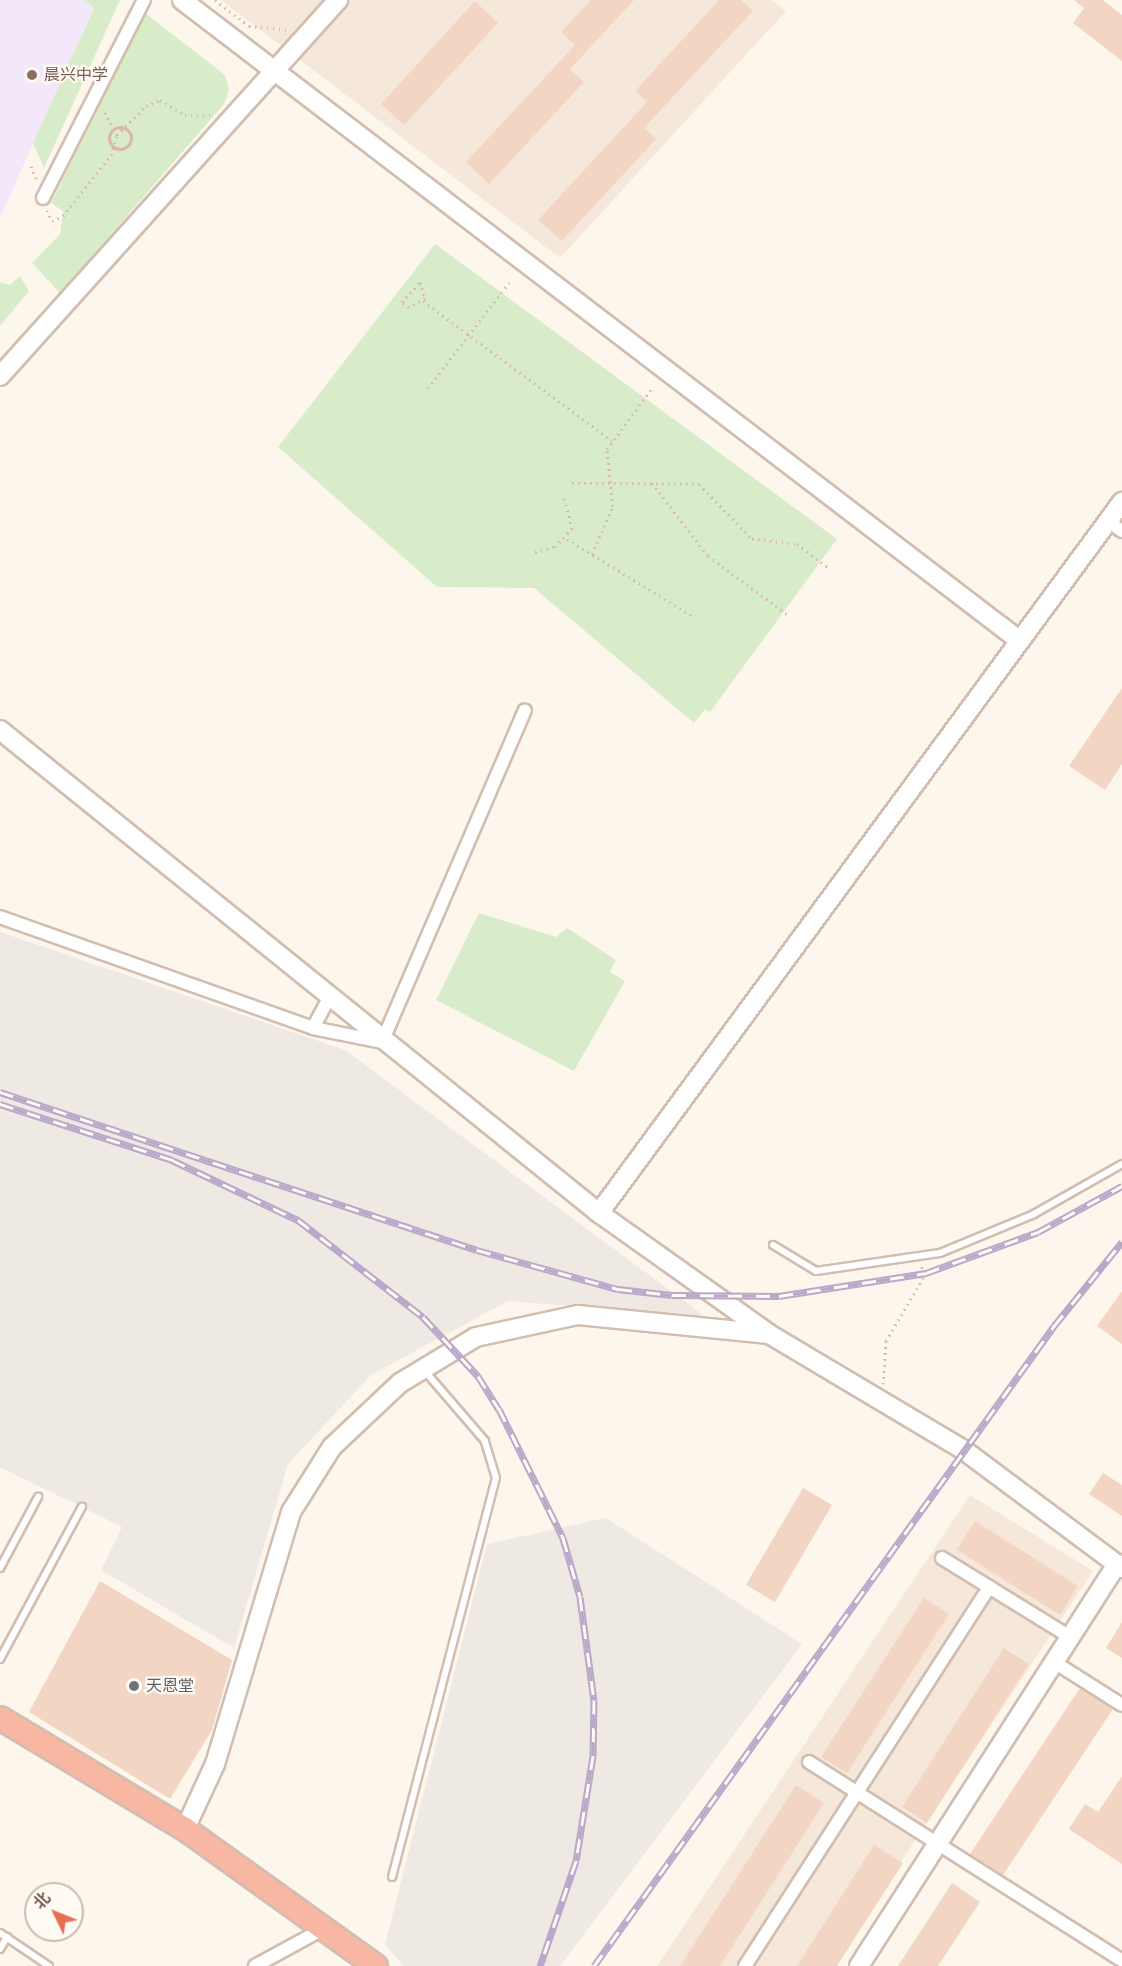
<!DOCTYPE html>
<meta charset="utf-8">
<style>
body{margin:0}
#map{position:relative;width:1122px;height:1966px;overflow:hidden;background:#fdf6ec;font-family:Cabin,"Noto Sans SC",sans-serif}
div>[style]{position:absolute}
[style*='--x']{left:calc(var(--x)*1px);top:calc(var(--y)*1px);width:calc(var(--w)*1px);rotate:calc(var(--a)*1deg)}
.residential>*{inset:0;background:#f5e8da}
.industrial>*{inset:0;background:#efe9e4}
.education>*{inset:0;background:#f3e8fa}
.green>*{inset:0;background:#d8ecc9}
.building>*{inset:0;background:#f3d5c3}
.path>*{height:3px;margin-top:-1.5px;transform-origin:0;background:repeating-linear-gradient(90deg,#d9b8a5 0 1.5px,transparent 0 6px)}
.path>.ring{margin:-1.5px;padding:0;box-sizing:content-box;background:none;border:3px solid #d9b8a5;border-radius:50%}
.roads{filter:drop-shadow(2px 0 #d1beb0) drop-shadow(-2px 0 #d1beb0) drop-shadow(0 2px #d1beb0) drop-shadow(0 -2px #d1beb0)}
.lane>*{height:6px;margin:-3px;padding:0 3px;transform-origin:3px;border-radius:3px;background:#fff}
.street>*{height:12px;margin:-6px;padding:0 6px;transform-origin:6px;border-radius:6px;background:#fff}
.secondary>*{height:18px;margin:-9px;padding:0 9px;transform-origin:9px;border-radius:9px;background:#fff}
.highway>*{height:22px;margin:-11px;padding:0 11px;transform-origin:11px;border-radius:11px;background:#f7b7a3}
.rail>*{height:7px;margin-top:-3.5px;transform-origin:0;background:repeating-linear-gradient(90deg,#fffaf3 0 14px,#b9a8c9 0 28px);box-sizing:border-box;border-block:2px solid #b9a8c9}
.dots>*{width:16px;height:16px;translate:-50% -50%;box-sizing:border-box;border:3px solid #fffaf3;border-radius:50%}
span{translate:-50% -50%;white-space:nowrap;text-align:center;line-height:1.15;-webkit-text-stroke:4.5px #fffaf3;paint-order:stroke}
.education-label{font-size:16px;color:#785e54}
.left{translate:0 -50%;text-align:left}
.worship-label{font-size:16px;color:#5b616d}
.north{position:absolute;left:24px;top:1882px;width:60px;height:60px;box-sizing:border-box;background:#fffaf3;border:2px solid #cabbb1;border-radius:50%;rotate:313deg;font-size:16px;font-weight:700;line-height:24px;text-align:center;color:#7a5c4d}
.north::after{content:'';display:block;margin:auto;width:21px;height:27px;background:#e76f51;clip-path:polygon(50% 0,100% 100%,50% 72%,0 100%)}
</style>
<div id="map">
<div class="residential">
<i style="clip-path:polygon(221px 0,771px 0,786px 11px,560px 258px)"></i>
<i style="clip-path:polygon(970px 1495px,1093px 1571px,832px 1966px,657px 1966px)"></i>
</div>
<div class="industrial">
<i style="clip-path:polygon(0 932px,345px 1050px,706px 1317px,508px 1301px,371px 1375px,288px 1464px,234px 1648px,101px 1570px,122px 1527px,0 1467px)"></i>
<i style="clip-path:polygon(606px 1518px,802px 1644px,560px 1966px,404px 1966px,385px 1945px,487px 1544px)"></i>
</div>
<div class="education">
<i style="clip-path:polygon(0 0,85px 0,94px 7px,0 218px)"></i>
</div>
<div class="green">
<i style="clip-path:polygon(85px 0,120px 0,44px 168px,33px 143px,94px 8px)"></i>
<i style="clip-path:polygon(145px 13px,225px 75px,229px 90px,224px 104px,60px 293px,32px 263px,60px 234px,63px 211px,51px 203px)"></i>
<i style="clip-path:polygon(435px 244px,837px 539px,710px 712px,705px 709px,694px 723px,534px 588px,437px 587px,278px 447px)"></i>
<i style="clip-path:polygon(20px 276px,29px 291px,0 326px,0 282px,10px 285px)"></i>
<i style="clip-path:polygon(479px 913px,556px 937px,567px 928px,616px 960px,610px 972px,625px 981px,574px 1071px,436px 1000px)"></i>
</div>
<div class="building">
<i style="clip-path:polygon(591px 0,634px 0,570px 69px,584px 82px,489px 184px,466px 162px,575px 45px,561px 32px)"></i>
<i style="clip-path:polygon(719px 0,741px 0,753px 11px,644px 128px,656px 139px,562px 241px,538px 220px,647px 102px,635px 91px)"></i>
<i style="clip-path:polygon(1074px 0,1103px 0,1122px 15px,1122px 61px,1073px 23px,1084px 8px)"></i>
<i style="clip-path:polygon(475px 1px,498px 23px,404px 125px,381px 104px)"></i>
<i style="clip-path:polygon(1122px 688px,1122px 764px,1105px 790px,1069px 766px)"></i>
<i style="clip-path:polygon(1122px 1291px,1122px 1344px,1097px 1326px)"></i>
<i style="clip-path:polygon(1103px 1473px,1122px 1485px,1122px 1516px,1089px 1494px)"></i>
<i style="clip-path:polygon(803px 1488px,832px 1505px,775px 1602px,746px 1585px)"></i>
<i style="clip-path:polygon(975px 1521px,1078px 1586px,1060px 1615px,957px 1550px)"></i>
<i style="clip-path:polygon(100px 1581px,232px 1660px,212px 1730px,170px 1799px,29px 1712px)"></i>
<i style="clip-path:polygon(924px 1598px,949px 1614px,847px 1773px,821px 1757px)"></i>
<i style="clip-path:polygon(1122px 1622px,1122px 1658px,1106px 1648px)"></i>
<i style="clip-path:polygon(1004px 1648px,1029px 1664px,927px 1823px,902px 1807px)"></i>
<i style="clip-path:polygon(1080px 1688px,1113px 1709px,1003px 1875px,970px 1854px)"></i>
<i style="clip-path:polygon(1122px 1776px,1122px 1864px,1069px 1829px,1085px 1804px,1098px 1812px)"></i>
<i style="clip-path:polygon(796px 1785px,824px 1803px,720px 1966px,680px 1966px)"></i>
<i style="clip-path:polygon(874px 1845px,903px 1863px,837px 1966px,797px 1966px)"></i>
<i style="clip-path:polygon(952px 1883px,980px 1902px,938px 1966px,898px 1966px)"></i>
</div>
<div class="path">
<i style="--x:215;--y:0;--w:43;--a:37.4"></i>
<i style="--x:249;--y:26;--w:40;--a:5.7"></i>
<i class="ring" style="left:109px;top:127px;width:19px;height:19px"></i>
<i style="--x:117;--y:135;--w:41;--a:-45"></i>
<i style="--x:146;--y:106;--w:15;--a:-23"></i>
<i style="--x:160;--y:100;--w:29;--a:31"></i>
<i style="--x:185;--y:115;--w:28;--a:0"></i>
<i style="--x:31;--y:166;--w:16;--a:68"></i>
<i style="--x:47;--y:210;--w:12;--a:66"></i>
<i style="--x:52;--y:221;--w:12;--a:-24"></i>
<i style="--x:63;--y:216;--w:78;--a:-51.8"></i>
<i style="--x:111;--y:155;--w:21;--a:-73"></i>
<i style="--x:117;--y:135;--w:30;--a:-118"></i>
<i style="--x:420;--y:282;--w:17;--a:73"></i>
<i style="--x:425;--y:298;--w:18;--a:151"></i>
<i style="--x:409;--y:307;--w:9;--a:-144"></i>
<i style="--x:402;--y:302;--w:27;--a:-48"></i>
<i style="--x:423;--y:301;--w:235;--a:36.5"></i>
<i style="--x:428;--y:388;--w:133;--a:-52.4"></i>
<i style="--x:572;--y:483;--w:127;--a:0.5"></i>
<i style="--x:699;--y:484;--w:76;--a:46.1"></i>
<i style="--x:752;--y:539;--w:45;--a:6.3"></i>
<i style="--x:797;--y:544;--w:40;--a:37"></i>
<i style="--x:652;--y:483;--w:92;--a:52.5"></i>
<i style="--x:708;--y:556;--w:101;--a:36.5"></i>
<i style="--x:567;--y:539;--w:149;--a:31.6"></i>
<i style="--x:535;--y:552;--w:21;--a:-14"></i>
<i style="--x:555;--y:547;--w:25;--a:-47"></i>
<i style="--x:572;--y:529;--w:32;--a:-104"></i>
<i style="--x:592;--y:554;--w:52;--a:-66.4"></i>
<i style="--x:613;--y:506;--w:57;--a:-96"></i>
<i style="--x:607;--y:449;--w:76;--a:-53.6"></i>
<i style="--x:883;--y:1384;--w:43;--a:-86"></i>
<i style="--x:886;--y:1341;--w:79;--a:-59.5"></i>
<i style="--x:926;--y:1273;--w:9;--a:-126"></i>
</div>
<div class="roads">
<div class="lane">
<i style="--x:773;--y:1245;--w:50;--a:31.2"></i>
<i style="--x:816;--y:1271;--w:125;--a:-8.3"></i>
<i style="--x:940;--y:1253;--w:102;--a:-22.5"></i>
<i style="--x:1034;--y:1214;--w:101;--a:-29.6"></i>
<i style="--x:0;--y:1568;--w:81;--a:-61.8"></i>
<i style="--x:0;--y:1659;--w:173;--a:-61.7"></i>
<i style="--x:392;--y:1877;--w:412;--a:-75.4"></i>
<i style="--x:496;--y:1478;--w:39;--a:-107"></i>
<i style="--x:485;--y:1441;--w:94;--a:-130.7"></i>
<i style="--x:0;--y:1933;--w:59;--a:34"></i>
<i style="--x:0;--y:1949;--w:14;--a:-60"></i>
</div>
<div class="street">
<i style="--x:43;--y:198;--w:222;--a:-63"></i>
<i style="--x:1108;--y:521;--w:17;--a:36"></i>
<i style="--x:0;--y:917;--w:332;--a:19.5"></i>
<i style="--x:313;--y:1028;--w:70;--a:11.5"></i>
<i style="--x:382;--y:1042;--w:361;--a:-66.7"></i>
<i style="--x:313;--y:1028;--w:34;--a:-62"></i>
<i style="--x:942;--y:1558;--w:150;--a:31.7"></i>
<i style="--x:1054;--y:1662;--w:80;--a:32.3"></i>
<i style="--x:809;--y:1762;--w:371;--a:32.4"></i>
<i style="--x:255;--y:1966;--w:77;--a:-28.6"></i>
<i style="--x:745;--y:1966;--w:451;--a:-57.2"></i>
</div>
<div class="secondary">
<i style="--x:182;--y:0;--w:1055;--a:37.41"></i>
<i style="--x:0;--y:376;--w:506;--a:-48.05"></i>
<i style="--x:0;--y:730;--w:769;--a:38.88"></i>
<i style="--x:599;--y:1213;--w:209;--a:35.4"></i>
<i style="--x:599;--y:1213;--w:883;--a:-53.66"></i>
<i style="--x:185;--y:1829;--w:72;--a:-65.2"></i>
<i style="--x:215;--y:1764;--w:263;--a:-73.2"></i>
<i style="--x:291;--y:1512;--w:77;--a:-57.8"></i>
<i style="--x:332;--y:1447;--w:93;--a:-43.3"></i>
<i style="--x:400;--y:1383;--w:89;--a:-31.2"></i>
<i style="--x:476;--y:1337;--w:104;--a:-12.2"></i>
<i style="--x:578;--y:1315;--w:192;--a:5.7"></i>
<i style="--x:769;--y:1334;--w:228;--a:30.8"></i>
<i style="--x:965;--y:1451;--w:196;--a:36.7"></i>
<i style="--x:859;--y:1966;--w:478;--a:-57.3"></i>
<i style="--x:1117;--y:1564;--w:6;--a:31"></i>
</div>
<div class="highway">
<i style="--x:0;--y:1718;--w:216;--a:31"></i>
<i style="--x:185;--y:1829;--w:235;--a:35.7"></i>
</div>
</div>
<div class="rail">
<i style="--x:0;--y:1092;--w:502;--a:18.33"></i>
<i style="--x:477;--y:1250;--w:146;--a:15.5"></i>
<i style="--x:618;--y:1289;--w:54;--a:6.3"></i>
<i style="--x:672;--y:1295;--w:107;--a:0.5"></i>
<i style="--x:779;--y:1296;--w:149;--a:-8.9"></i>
<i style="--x:926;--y:1273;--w:119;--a:-20.1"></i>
<i style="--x:1038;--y:1232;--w:96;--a:-28.7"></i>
<i style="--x:0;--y:1104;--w:181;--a:18"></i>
<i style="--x:172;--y:1160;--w:140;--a:25.5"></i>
<i style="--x:298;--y:1220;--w:158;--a:37.8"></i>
<i style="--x:423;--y:1317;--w:81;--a:47"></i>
<i style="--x:478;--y:1376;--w:39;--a:58"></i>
<i style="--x:499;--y:1409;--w:144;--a:63.6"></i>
<i style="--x:563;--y:1538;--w:61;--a:73.9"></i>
<i style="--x:580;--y:1597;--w:104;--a:82.3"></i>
<i style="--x:594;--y:1700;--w:56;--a:91"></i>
<i style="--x:593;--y:1756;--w:106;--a:99.2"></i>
<i style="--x:576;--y:1861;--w:111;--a:108.9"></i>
<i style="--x:594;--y:1966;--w:788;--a:-54.29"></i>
<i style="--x:1054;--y:1326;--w:108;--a:-51"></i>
</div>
<div class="dots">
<i style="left:32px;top:75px;background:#8d6e63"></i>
<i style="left:134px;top:1686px;background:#6b7280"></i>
</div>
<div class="education-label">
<span class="left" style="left:44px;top:75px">晨兴中学</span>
</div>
<div class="worship-label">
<span class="left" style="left:146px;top:1686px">天恩堂</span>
</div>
<div class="north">北</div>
</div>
